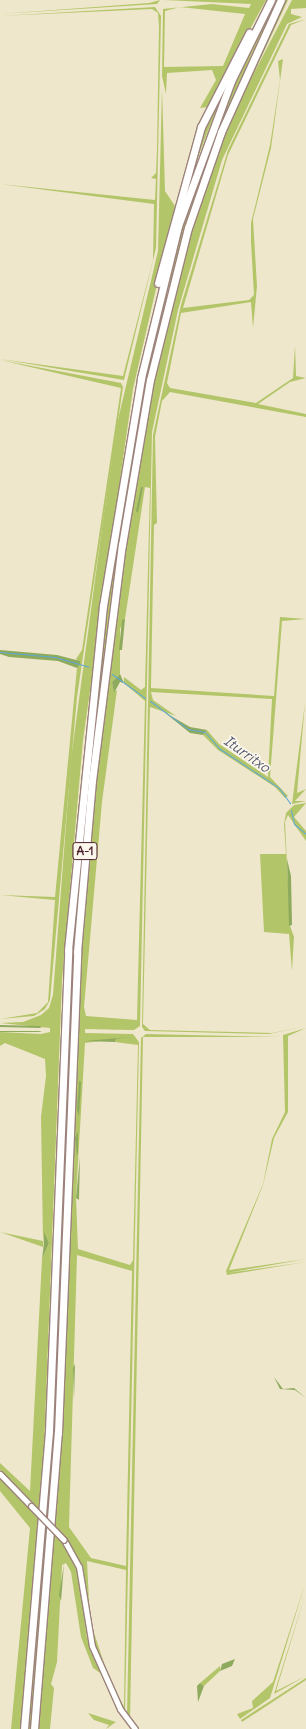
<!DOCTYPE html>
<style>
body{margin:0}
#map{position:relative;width:306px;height:1729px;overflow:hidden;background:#efe7cb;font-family:Delius,sans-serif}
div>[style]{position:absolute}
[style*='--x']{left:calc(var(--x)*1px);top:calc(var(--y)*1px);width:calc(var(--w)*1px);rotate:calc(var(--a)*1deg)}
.green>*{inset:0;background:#b3c569}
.forest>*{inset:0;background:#8eaa5d}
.stream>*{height:1px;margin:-0.5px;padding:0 0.5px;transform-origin:0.5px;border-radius:0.5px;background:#5fa8d6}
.roads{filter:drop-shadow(1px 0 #9c837b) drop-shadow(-1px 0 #9c837b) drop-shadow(0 1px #9c837b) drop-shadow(0 -1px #9c837b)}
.minor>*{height:5px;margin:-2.5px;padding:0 2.5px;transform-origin:2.5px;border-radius:2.5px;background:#fff}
.highway>*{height:7px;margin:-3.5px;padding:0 3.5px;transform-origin:3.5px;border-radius:3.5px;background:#fff}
.bridges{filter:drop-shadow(1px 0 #9c837b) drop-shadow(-1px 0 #9c837b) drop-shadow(0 1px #9c837b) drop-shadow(0 -1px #9c837b)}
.minor-bridge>*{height:5px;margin:-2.5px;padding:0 2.5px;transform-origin:2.5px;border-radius:2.5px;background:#fff}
span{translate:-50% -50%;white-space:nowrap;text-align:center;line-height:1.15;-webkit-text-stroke:3.5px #fbf7ec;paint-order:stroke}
.shield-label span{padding:1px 3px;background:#fbf7ec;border:1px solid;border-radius:3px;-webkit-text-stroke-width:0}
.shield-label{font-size:12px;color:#4a1f2b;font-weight:700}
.water-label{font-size:14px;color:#52566f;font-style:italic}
</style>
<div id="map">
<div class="green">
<i style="clip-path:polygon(160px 0,157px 4px,0 14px,149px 3px)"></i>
<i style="clip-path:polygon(evenodd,164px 0,266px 0,207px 107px,200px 108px,216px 80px,212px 70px,167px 73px,166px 94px,162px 76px,163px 9px,212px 4px,249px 8px,251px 4px,164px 0,180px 7px,245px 14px,223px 66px,164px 67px,165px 11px,180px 7px)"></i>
<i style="clip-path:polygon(273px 0,279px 0,252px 53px,207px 163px,168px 289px,130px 476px,93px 734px,98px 668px,121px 504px,154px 328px,186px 210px,231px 88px)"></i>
<i style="clip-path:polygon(evenodd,285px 0,288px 0,253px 75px,292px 0,306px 0,306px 8px,291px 9px,291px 14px,302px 17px,287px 24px,222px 160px,178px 310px,152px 432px,140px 1026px,134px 1030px,85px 1029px,85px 1033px,133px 1034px,139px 1042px,125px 1712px,94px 1644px,81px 1566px,65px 1537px,64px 1543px,78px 1570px,87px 1638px,103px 1675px,93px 1668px,81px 1637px,71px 1572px,66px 1563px,62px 1565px,57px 1662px,51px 1684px,54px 1688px,50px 1729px,37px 1729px,63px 1421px,70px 1175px,82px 930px,98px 753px,122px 566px,154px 380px,192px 224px,226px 130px,285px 0,145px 487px,150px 488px,145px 687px,141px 690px,124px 677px,124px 683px,145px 701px,137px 1020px,86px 1016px,84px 1007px,102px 802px,117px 690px,114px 692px,112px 682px,120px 674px,120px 629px,125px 619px,145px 487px,285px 0,130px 1037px,116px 1039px,115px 1042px,138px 1045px,133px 1260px,130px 1265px,78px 1249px,76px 1197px,85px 1043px,130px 1037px,285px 0,77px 1255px,132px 1271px,126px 1566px,91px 1558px,69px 1527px,77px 1255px,285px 0,87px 1561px,126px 1570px,124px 1707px,109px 1678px,90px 1621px,87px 1561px)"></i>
<i style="clip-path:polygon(155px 7px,161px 16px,156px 248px,124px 380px,0 359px,123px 376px,153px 260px,154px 204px,0 184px,155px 200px,156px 179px,151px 178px,156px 173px,157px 150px,159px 26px,158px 13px,152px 9px,0 16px)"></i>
<i style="clip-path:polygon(306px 19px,291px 25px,228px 155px,183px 308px,249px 300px,254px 295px,251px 242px,251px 223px,270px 145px,280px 80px,278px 61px,283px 59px,271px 148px,253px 219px,257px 286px,253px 328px,251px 302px,181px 313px,167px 383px,170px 388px,256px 403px,293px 378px,295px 345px,296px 376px,306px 378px,290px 382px,258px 404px,306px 414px,306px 417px,170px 392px,162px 401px,155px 437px,157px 523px,154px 525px,151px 688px,274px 696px,280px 617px,306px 619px,282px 621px,270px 777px,288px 796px,285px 798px,275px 787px,218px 750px,203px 735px,207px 730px,219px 744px,268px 777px,272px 699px,151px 692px,153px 700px,176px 716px,150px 707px,143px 1024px,150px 1030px,272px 1033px,306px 1026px,269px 1034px,145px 1031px,142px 1027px,153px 435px,181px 305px,228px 150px,289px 24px)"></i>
<i style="clip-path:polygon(228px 81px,206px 136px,188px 184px,201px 133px)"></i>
<i style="clip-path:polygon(162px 88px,165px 191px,175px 206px,133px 389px,83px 740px,62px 981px,43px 1476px,21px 1729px,11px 1729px,30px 1528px,0 1491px,0 1477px,36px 1516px,37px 1507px,0 1470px,0 1463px,30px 1491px,42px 1259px,49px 1243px,44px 1233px,43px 1247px,0 1232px,43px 1241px,41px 1117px,46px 1076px,45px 1059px,5px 1043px,0 1046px,0 1032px,41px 1034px,50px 1032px,50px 1028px,0 1023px,23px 1022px,41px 1015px,49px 1008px,53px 995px,71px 759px,102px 528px,117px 424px,158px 251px)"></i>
<i style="clip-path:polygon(0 360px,121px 383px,123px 387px,77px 697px,50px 1000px,45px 1009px,34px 1016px,0 1019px,37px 1013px,48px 1002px,55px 900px,0 895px,55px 897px,77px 668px,80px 663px,76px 659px,82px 650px,121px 388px)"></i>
<i style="clip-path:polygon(305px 703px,297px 793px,306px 789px,295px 801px,306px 801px,292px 804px)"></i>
<i style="clip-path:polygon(90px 755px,68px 1063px,55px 1461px,32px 1729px,27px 1729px,50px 1461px,70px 959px)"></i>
<i style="clip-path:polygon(306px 803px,294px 817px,306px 831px,306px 841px,288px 815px,285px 822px,290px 926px,294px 937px,292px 971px,289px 934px,264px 932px,260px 854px,286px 854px,284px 824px,286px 813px,294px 805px)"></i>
<i style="clip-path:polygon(306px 1028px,288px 1036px,288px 1112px,274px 1138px,263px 1185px,229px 1270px,306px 1259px,227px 1273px,306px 1262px,227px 1275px,226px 1271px,263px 1184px,272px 1139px,285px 1112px,283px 1035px)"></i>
<i style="clip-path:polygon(146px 1034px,282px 1037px,143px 1037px,130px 1719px,127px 1716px,141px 1038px)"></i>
<i style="clip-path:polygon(306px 1581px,270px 1698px,240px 1719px,237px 1714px,253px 1708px,252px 1701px,273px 1682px)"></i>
<i style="clip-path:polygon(306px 1592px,276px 1691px,306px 1676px,274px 1694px)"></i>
<i style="clip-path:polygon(220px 1666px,220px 1671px,204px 1686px,200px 1683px)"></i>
<i style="clip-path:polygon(306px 1678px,306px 1680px,242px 1722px,241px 1720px)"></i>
<i style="clip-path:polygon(88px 1713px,116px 1722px,106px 1729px,109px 1725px,94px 1720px)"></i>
</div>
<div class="forest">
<i style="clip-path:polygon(141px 487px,143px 487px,138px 513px,136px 511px)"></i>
<i style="clip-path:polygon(125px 619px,122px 650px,119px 650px,122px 620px)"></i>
<i style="clip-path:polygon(0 650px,57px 655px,80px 661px,80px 664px,77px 668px,58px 661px,9px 657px,0 654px)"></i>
<i style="clip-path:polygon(120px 674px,124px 683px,120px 682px,114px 693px,112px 682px)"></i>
<i style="clip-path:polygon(164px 712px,190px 727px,207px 730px,203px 735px,190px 733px)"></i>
<i style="clip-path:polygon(287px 859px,291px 876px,292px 925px,289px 926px)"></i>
<i style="clip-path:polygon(0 1025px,40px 1026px,41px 1028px,0 1027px)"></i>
<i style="clip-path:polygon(0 1031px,39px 1031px,42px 1032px,0 1032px)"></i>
<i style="clip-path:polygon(131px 1037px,116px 1039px,115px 1042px,85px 1041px)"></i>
<i style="clip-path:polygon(79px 1081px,81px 1082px,79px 1116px,77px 1110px)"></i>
<i style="clip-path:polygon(78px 1131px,78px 1153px,77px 1155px,75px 1138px)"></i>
<i style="clip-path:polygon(80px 1157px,79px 1200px,76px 1198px)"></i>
<i style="clip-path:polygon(44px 1232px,49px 1243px,42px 1259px,44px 1243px)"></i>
<i style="clip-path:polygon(75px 1364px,74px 1399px,74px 1402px,73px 1368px)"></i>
<i style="clip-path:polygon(274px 1377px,283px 1389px,294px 1388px,306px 1398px,295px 1390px,280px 1389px)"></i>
<i style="clip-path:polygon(64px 1564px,61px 1601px,59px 1595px)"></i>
<i style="clip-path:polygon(235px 1659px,232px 1666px,220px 1671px,222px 1664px)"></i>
<i style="clip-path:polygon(200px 1683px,204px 1686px,198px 1702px,197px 1686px)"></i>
</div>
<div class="stream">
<i style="--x:0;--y:652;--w:55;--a:5.2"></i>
<i style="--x:55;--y:657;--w:35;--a:16"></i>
<i style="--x:112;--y:674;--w:41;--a:36"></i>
<i style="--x:150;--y:701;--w:47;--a:36.4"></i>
<i style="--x:188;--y:729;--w:17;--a:10"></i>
<i style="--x:205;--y:732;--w:23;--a:49"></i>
<i style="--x:220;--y:749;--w:71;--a:33.5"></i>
<i style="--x:279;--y:788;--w:19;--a:54"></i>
<i style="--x:291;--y:810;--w:14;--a:78"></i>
<i style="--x:294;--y:824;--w:16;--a:40"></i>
<i style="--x:306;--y:852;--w:1;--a:90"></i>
</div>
<div class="roads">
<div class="minor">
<i style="--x:0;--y:1474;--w:45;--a:45.9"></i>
<i style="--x:64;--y:1540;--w:31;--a:61"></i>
<i style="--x:79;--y:1567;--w:80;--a:80.7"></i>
<i style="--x:92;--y:1646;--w:69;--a:66"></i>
<i style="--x:120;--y:1709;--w:25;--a:53"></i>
</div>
<div class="highway">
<i style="--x:158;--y:283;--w:162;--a:-74.6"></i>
<i style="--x:201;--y:127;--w:106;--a:-62.9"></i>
<i style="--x:24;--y:1729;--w:299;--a:-85.2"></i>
<i style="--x:49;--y:1431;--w:481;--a:-87.7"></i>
<i style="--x:68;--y:950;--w:346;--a:-84.2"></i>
<i style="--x:103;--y:606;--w:231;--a:-80.5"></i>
<i style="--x:141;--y:378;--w:156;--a:-76.3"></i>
<i style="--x:178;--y:226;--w:154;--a:-69.9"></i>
<i style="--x:231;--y:81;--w:90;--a:-63.7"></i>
<i style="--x:34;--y:1729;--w:297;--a:-85.4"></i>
<i style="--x:58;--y:1433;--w:481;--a:-87.7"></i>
<i style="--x:77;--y:952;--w:172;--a:-85"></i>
<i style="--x:92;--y:781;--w:238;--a:-82.8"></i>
<i style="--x:122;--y:545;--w:167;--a:-80.4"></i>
<i style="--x:150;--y:380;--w:157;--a:-76"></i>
<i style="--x:188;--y:228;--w:102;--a:-71"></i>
<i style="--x:221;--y:132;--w:145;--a:-65.6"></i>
</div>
</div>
<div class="bridges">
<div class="minor-bridge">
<i style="--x:31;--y:1506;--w:47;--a:45.9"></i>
</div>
</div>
<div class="shield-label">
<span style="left:85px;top:851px">A-1</span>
</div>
<div class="water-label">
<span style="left:247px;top:754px;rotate:35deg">Iturritxo</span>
</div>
</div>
